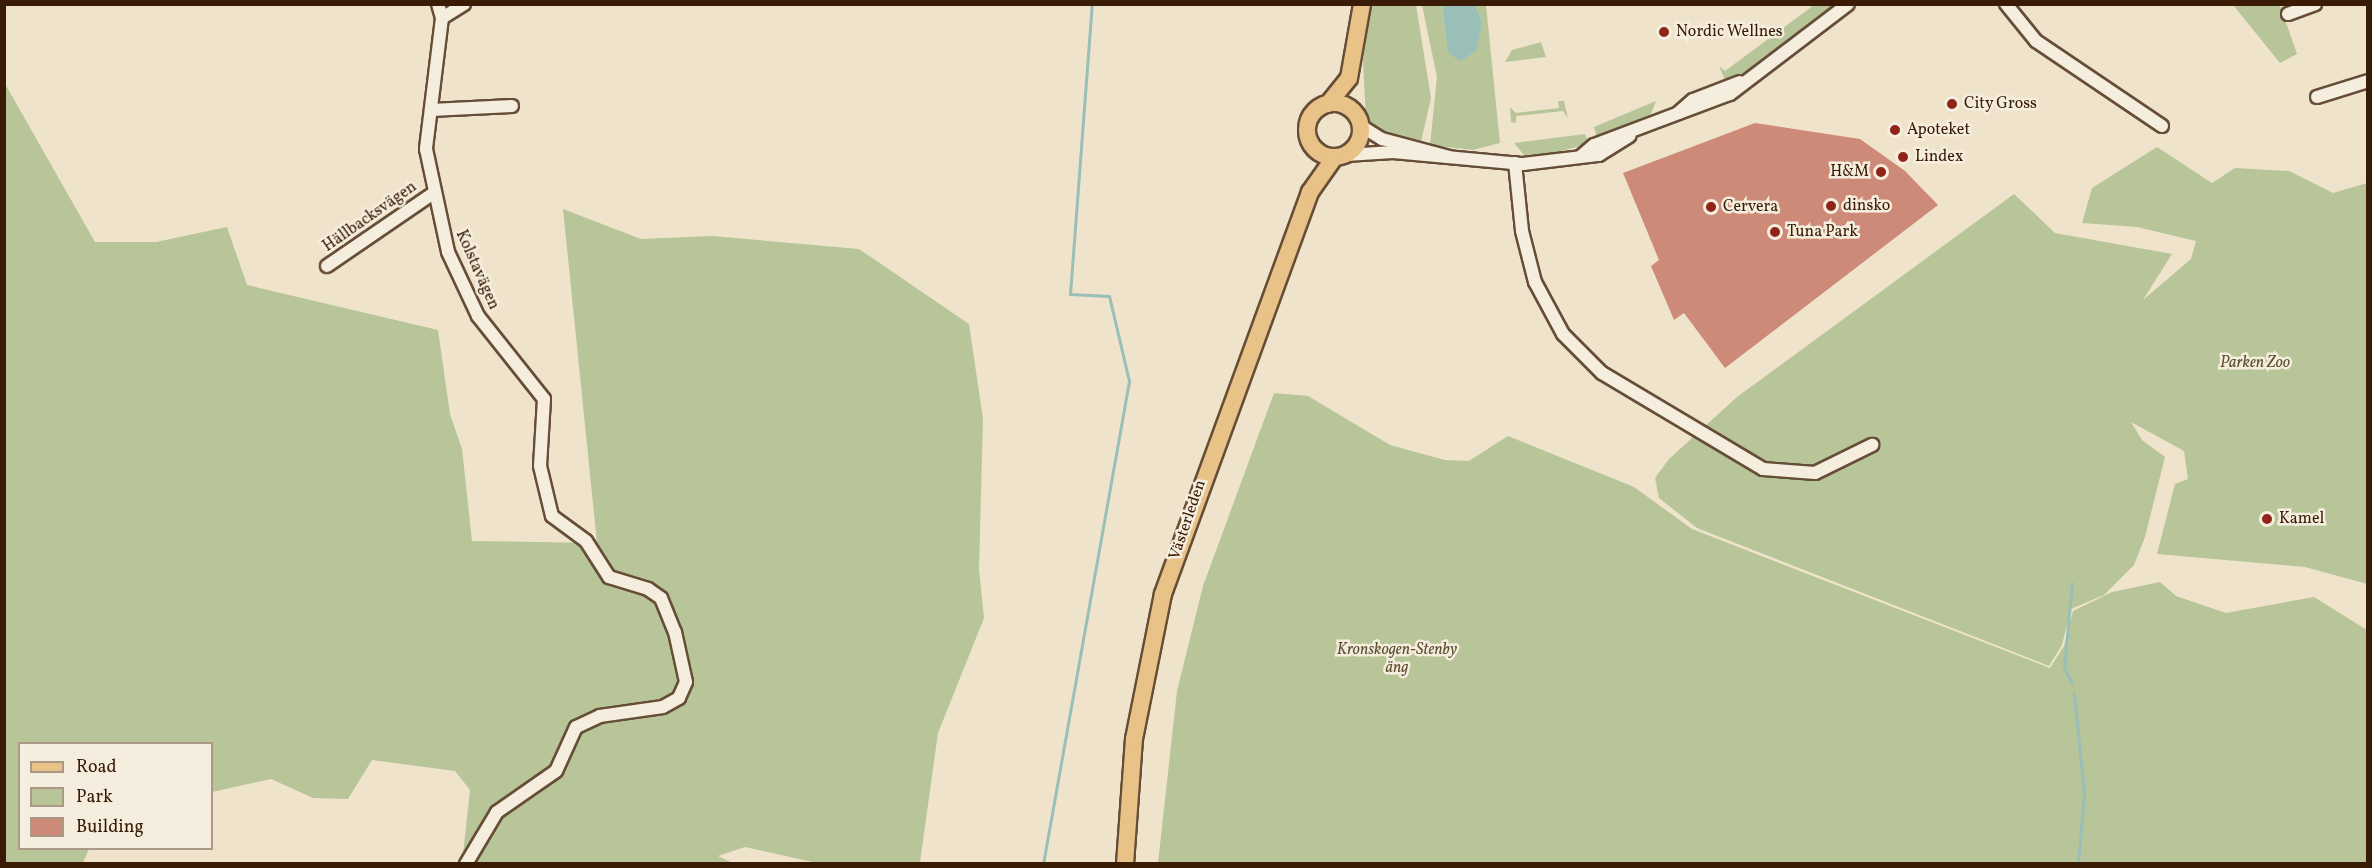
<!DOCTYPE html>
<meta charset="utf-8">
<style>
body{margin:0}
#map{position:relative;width:2372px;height:868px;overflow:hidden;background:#efe4cb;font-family:Vollkorn,serif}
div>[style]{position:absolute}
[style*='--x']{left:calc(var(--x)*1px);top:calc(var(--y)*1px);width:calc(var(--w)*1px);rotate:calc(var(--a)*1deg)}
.green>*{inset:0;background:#b7c599}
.water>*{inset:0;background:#9abeb8}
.stream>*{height:3px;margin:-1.5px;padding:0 1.5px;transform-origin:1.5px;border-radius:1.5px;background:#9abeb8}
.building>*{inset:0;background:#ce8a78}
.roads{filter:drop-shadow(2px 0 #664d37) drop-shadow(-2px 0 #664d37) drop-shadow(0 2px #664d37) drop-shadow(0 -2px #664d37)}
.minor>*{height:12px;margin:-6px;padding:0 6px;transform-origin:6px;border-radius:6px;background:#f5eddd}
.major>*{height:16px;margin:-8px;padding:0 8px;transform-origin:8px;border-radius:8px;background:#e8c286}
.major>.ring{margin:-8px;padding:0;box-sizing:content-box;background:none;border:16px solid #e8c286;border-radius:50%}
.dots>*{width:16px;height:16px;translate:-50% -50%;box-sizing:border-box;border:3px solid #f5eddd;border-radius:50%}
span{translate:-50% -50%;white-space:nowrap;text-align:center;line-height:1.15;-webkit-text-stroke:5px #f5eddd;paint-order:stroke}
.poi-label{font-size:16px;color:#391b06}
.left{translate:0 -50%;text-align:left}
.right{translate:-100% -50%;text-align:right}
.street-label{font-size:16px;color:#391b06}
.park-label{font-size:16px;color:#5f4e32;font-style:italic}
.frame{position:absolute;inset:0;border:6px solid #391b06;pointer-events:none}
.legend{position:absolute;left:18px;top:742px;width:195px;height:108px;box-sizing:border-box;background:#f5eddd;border:2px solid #aa9987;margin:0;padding:8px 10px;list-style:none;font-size:18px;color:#391b06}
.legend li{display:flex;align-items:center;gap:12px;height:30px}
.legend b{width:30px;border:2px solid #aa9987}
</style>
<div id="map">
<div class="green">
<i style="clip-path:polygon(1370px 5px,1416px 5px,1431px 98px,1421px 142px,1381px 134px,1366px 120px,1363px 61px)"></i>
<i style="clip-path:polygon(1422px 5px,1442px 5px,1448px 53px,1482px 21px,1475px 5px,1486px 5px,1500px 143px,1473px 150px,1430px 145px,1437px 77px)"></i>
<i style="clip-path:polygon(1814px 5px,1836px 5px,1751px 71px,1726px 82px,1719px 66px,1725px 71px)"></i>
<i style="clip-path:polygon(2233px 5px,2280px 5px,2297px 54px,2280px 63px)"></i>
<i style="clip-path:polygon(1541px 42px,1546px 57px,1505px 62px,1512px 50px)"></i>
<i style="clip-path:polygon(4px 82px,95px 242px,156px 242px,227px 227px,247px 285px,438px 330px,450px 414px,462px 449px,472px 541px,597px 543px,563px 209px,641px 239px,712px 236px,859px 249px,969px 324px,983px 419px,979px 569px,984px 618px,938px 733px,920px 862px,817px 863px,745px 847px,718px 856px,733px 863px,462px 863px,470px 790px,455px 771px,372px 760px,348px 799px,313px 798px,271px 779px,212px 792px,212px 744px,20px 744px,20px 848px,89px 849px,83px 863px,5px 863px)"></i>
<i style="clip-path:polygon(1558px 101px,1564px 101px,1568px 118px,1563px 111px,1516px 116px,1516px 123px,1511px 122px,1510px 107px,1516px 113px,1559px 108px)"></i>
<i style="clip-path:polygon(1656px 101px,1651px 114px,1598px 140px,1594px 127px)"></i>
<i style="clip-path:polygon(1585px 134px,1589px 144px,1553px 153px,1524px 155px,1514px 143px)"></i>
<i style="clip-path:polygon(2157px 147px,2212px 183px,2235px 168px,2289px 171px,2333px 193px,2367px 183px,2367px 584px,2305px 567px,2157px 554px,2175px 484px,2188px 479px,2184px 451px,2131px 422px,2142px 440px,2165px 457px,2145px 537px,2134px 565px,2104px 595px,2071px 609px,2062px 645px,2049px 666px,1697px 528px,1659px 498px,1655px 478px,1669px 459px,1737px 397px,2014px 194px,2055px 233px,2172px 254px,2143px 300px,2191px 259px,2196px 241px,2137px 227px,2082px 223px,2092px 188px)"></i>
<i style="clip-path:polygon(1274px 393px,1308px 396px,1390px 445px,1445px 460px,1469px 461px,1508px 436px,1634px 487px,1692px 529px,2050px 668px,2064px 646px,2073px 611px,2112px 592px,2160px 582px,2176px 596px,2226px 613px,2314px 597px,2367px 630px,2367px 863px,1158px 863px,1177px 691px,1203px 586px)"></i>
</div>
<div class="water">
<i style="clip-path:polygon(1442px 5px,1475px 5px,1482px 21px,1477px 50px,1461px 61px,1448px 53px)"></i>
</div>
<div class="stream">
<i style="--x:2072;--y:583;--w:85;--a:95.4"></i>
<i style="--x:2064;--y:668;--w:17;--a:62"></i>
<i style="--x:2074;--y:694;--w:100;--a:84.3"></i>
<i style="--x:2084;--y:794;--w:70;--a:94.9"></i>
<i style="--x:1043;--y:864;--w:491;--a:-79.9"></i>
<i style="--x:1129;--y:381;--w:87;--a:-103.2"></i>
<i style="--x:1109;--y:296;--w:39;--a:-177"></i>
<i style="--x:1070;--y:294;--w:291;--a:-85.7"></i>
</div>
<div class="building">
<i style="clip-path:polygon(1755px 123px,1860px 139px,1905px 171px,1938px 205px,1725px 368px,1684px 313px,1674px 320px,1651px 266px,1659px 260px,1623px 173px)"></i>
</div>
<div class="roads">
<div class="minor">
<i style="--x:438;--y:4;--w:15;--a:74"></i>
<i style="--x:442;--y:18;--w:132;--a:97"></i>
<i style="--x:426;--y:149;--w:105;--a:77.9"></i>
<i style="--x:448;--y:252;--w:71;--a:64.9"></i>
<i style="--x:478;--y:316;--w:106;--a:51.5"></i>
<i style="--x:544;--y:399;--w:67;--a:93.4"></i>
<i style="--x:540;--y:466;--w:51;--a:76.5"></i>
<i style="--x:552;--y:516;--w:42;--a:36.3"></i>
<i style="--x:586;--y:541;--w:43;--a:57.4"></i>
<i style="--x:609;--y:577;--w:41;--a:17.1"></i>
<i style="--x:648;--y:589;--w:16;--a:35"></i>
<i style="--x:661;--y:598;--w:37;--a:68"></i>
<i style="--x:675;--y:632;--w:51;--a:77.6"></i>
<i style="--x:686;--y:682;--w:17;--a:114"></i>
<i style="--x:679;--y:698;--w:18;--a:151"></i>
<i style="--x:663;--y:707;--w:64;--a:171.9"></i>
<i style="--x:600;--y:716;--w:26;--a:155"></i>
<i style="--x:576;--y:727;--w:48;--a:114.4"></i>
<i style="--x:556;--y:771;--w:72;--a:145.2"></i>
<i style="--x:497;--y:812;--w:61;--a:120.8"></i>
<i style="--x:2006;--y:4;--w:48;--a:51"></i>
<i style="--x:2036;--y:41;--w:152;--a:34"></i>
<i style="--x:2288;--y:14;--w:29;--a:-20"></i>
<i style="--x:442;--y:18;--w:26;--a:-32"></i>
<i style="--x:2317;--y:97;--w:53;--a:-17.4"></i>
<i style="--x:431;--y:110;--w:81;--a:-2.8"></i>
<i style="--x:1678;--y:113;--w:20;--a:-41"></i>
<i style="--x:1693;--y:100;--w:50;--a:-21"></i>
<i style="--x:1361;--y:126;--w:25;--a:32"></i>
<i style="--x:1382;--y:139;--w:69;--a:15"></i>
<i style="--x:1346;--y:155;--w:47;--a:-3.7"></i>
<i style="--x:1393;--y:152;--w:131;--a:5.3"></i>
<i style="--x:1523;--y:164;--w:77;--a:-6.8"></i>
<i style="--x:1599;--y:155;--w:36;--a:-32"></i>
<i style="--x:1580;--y:157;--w:18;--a:-41"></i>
<i style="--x:1594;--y:145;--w:145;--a:-20.6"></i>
<i style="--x:1730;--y:94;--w:148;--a:-37.3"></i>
<i style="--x:1515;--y:163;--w:68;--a:84.1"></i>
<i style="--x:1522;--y:231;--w:53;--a:75.7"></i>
<i style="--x:1535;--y:282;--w:59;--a:61.7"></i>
<i style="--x:1563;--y:334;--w:55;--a:45"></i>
<i style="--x:1602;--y:373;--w:187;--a:30.8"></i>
<i style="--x:1763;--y:469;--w:52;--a:4.4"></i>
<i style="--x:1815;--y:473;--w:64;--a:-26.2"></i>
<i style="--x:327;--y:266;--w:127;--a:-34.4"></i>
</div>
<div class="major">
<i class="ring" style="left:1307px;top:103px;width:38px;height:38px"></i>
<i style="--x:1328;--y:104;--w:33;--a:-51"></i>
<i style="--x:1349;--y:78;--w:75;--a:-80"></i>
<i style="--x:1125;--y:864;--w:125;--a:-85.9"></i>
<i style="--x:1134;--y:739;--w:148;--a:-78.7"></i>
<i style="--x:1163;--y:594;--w:428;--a:-69.9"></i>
<i style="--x:1310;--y:192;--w:42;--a:-54.8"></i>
</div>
</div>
<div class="dots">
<i style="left:1664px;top:32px;background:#8f2418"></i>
<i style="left:1952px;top:104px;background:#8f2418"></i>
<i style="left:1895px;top:130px;background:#8f2418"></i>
<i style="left:1903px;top:157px;background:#8f2418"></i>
<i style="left:1881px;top:172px;background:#8f2418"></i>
<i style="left:1831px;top:206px;background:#8f2418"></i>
<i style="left:1711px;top:207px;background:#8f2418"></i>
<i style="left:1775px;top:232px;background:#8f2418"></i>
<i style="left:2267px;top:519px;background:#8f2418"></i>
</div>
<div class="poi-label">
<span class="left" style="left:1676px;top:32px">Nordic Wellnes</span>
<span class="left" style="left:1964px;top:104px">City Gross</span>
<span class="left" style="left:1907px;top:130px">Apoteket</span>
<span class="left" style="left:1915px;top:157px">Lindex</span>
<span class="right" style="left:1869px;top:172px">H&amp;M</span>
<span class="left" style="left:1843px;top:206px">dinsko</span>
<span class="left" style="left:1723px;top:207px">Cervera</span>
<span class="left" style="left:1787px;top:232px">Tuna Park</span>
<span class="left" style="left:2279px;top:519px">Kamel</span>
</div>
<div class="street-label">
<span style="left:370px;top:217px;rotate:-35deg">Hällbacksvägen</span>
<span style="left:477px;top:270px;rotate:66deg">Kolstavägen</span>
<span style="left:1188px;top:520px;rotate:-71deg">Västerleden</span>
</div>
<div class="park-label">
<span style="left:2255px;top:363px">Parken Zoo</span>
<span style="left:1397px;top:659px">Kronskogen-Stenby<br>äng</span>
</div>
<div class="frame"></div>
<ul class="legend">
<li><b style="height:8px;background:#e8c286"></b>Road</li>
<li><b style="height:16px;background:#b7c599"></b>Park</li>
<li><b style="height:16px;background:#ce8a78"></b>Building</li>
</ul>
</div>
